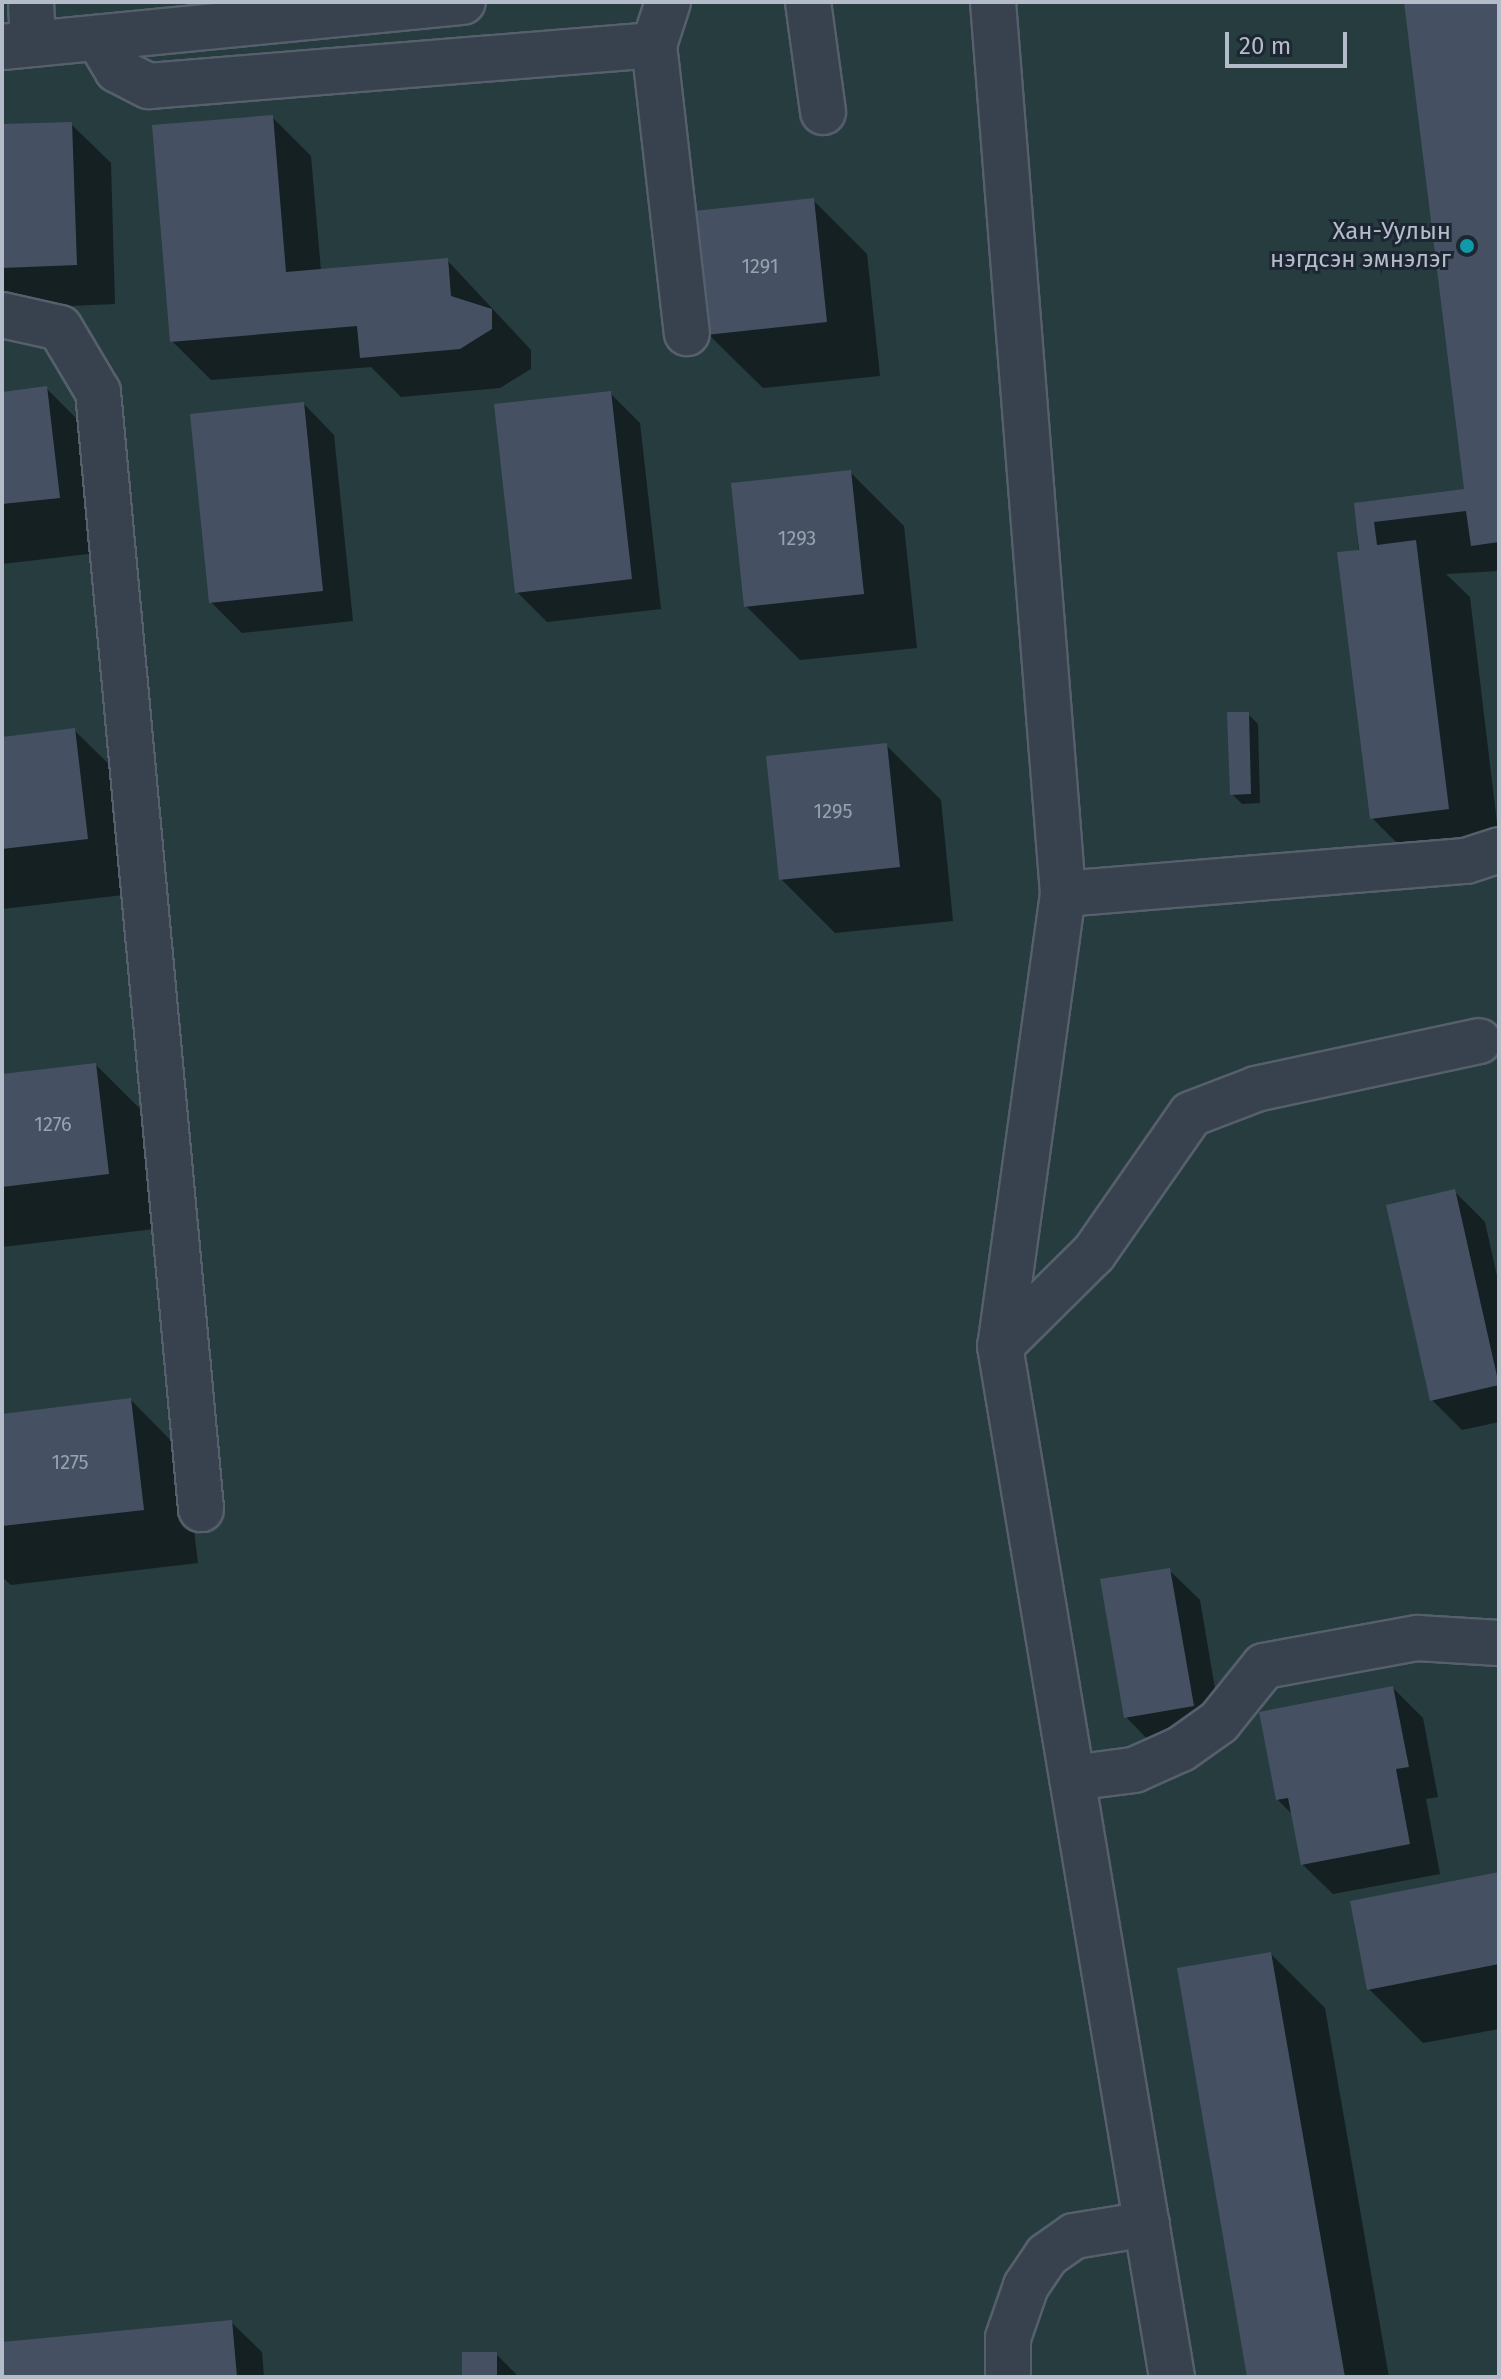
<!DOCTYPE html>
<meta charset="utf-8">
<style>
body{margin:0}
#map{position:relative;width:1501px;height:2379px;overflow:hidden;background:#242f3e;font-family:"Fira Sans",sans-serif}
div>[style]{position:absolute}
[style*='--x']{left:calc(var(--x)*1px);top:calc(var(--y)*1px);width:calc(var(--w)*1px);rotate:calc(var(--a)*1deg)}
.green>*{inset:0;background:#263c3f}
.shadow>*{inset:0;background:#0007}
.building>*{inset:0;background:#455162}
.roads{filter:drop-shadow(2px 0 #565f6c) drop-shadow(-2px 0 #565f6c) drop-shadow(0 2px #565f6c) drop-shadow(0 -2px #565f6c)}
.minor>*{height:44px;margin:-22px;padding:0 22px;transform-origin:22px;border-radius:22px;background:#38414e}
.dots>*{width:22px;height:22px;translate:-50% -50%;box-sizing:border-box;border:4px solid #1d2633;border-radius:50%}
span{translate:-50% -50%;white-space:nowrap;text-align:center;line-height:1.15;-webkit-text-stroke:6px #1d2633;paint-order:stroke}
.number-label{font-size:20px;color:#98a1af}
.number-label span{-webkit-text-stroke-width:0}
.poi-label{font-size:24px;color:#b4bcc9}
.right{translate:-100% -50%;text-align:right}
.frame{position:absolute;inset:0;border:4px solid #b4bcc9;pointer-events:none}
.scale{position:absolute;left:1225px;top:32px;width:122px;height:36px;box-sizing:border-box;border:4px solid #b4bcc9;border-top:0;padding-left:10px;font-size:24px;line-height:28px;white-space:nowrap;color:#b4bcc9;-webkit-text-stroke:6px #1d2633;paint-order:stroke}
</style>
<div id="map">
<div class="green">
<i style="clip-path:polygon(2px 2px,1499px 2px,1499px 2377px,2px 2377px)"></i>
</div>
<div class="shadow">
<i style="clip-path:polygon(1406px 2px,1499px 2px,1499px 571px,1446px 574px,1470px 597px,1499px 840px,1426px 872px,1372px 818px,1356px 505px,1466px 491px)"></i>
<i style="clip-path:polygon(272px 117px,311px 156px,321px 271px,447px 260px,531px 350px,531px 369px,500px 388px,401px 397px,371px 367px,211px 380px,172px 341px)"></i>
<i style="clip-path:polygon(71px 124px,111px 163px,115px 304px,2px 309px,2px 126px)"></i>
<i style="clip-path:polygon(813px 200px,867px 254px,880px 376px,763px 388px,708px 334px)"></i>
<i style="clip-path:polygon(47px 389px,101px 443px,114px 551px,2px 564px,2px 394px)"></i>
<i style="clip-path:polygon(610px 393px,640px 423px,661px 609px,547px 622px,517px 592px)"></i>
<i style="clip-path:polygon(304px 404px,334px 435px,353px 621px,242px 633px,211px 602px)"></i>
<i style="clip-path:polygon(850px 472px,904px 526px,917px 648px,800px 660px,746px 606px)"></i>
<i style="clip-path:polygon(1248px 714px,1258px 724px,1260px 803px,1242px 804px,1232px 794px)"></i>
<i style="clip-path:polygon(74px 730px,129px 784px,141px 893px,2px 909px,2px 739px)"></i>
<i style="clip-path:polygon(886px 745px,941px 800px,953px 921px,835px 933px,781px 879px)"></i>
<i style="clip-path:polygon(96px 1065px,150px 1119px,163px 1228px,2px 1247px,2px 1076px)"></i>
<i style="clip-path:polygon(1454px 1191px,1485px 1222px,1499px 1285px,1499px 1422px,1462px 1430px,1432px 1400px)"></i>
<i style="clip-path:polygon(131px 1400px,185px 1455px,198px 1563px,11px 1585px,2px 1577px,2px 1416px)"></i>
<i style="clip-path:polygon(1169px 1570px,1200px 1600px,1223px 1736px,1156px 1748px,1126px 1717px)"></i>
<i style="clip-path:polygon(1393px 1688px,1423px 1718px,1438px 1797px,1426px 1799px,1440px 1874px,1333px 1894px,1302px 1864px,1293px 1815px,1278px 1800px)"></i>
<i style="clip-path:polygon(1499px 1874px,1499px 2029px,1423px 2043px,1369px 1989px)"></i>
<i style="clip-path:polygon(1271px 1954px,1325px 2008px,1389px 2377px,1249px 2377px)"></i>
<i style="clip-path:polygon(231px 2322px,262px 2352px,264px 2377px,2px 2377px,2px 2344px)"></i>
<i style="clip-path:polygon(496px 2354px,519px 2377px,464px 2377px)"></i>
</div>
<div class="building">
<i style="clip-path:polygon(1404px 2px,1499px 2px,1499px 542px,1471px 546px,1466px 511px,1374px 522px,1377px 545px,1416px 540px,1449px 809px,1370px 819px,1337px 552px,1359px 550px,1354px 503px,1464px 489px)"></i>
<i style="clip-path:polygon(273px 115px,286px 272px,448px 258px,451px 296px,492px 309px,492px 329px,460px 349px,360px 358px,357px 326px,170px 342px,152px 125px)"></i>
<i style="clip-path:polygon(72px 122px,77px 265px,2px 268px,2px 124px)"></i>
<i style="clip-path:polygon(814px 198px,827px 322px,706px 335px,694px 211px)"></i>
<i style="clip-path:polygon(47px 386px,60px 498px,2px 504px,2px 392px)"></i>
<i style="clip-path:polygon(611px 391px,632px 579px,515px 593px,494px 404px)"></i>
<i style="clip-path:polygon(304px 402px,323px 591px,209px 603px,190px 414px)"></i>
<i style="clip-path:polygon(851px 470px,864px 594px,744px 607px,731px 483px)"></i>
<i style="clip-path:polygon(1227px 712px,1249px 712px,1251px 794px,1230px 795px)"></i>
<i style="clip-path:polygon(75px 728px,88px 839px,2px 849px,2px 737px)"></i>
<i style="clip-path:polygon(887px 743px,900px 867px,779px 880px,766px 756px)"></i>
<i style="clip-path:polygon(96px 1063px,109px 1174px,2px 1187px,2px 1074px)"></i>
<i style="clip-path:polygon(1455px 1189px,1499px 1385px,1430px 1401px,1386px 1205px)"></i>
<i style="clip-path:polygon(131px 1398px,144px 1510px,2px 1526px,2px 1414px)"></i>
<i style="clip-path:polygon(1170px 1568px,1194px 1706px,1124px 1718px,1100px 1579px)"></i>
<i style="clip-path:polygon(1393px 1686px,1409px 1767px,1396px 1769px,1410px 1844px,1301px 1865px,1288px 1798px,1276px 1800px,1259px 1712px)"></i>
<i style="clip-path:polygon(1499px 1872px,1499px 1964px,1367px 1990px,1350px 1901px)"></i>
<i style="clip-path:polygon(1271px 1952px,1345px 2377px,1247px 2377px,1177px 1968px)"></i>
<i style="clip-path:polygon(232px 2320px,237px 2377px,2px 2377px,2px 2342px)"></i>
<i style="clip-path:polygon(462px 2352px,497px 2352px,497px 2377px,462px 2377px)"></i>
</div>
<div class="roads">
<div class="minor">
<i style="--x:31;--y:2;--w:42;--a:87.3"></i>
<i style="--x:808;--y:2;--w:111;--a:82.2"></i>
<i style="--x:993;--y:2;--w:895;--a:85.51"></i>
<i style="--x:1063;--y:894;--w:456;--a:97.9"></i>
<i style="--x:1000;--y:1346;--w:1045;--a:80.53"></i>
<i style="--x:98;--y:38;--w:37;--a:59"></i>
<i style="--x:117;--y:70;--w:36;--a:27"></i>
<i style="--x:149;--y:86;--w:507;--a:-4.64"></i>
<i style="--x:654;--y:45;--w:45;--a:-72"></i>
<i style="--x:654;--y:45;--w:290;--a:83.5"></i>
<i style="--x:2;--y:47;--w:463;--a:-5.6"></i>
<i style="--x:2;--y:315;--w:59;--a:12.6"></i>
<i style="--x:60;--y:328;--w:74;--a:59.3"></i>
<i style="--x:98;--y:392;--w:1122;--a:84.73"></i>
<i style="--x:1063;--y:894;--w:404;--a:-4.7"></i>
<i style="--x:1466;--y:861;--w:35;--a:-18"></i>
<i style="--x:1000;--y:1346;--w:132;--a:-44.7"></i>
<i style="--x:1094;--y:1253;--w:169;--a:-55.1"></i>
<i style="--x:1191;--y:1114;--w:70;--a:-21"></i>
<i style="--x:1256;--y:1089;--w:228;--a:-12.1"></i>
<i style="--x:1072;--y:1778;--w:63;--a:-7.4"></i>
<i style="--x:1134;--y:1770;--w:51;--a:-24.1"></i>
<i style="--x:1181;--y:1749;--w:47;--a:-35.4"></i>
<i style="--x:1219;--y:1722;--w:72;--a:-51.2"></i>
<i style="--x:1264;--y:1666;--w:156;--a:-10.4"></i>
<i style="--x:1417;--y:1638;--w:82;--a:3.5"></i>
<i style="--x:1008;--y:2377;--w:39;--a:-90"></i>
<i style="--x:1008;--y:2338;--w:55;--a:-70.9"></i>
<i style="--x:1026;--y:2286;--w:37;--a:-56"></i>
<i style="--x:1047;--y:2255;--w:33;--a:-35"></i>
<i style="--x:1074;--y:2236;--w:74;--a:-9.3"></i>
</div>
</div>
<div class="dots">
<i style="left:1467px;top:246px;background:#0f9aa8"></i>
</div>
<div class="number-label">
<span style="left:760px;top:266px">1291</span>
<span style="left:797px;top:538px">1293</span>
<span style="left:833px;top:811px">1295</span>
<span style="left:53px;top:1124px">1276</span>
<span style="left:70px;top:1462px">1275</span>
</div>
<div class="poi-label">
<span class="right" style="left:1451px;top:246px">Хан-Уулын<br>нэгдсэн эмнэлэг</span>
</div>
<div class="frame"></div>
<div class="scale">20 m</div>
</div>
